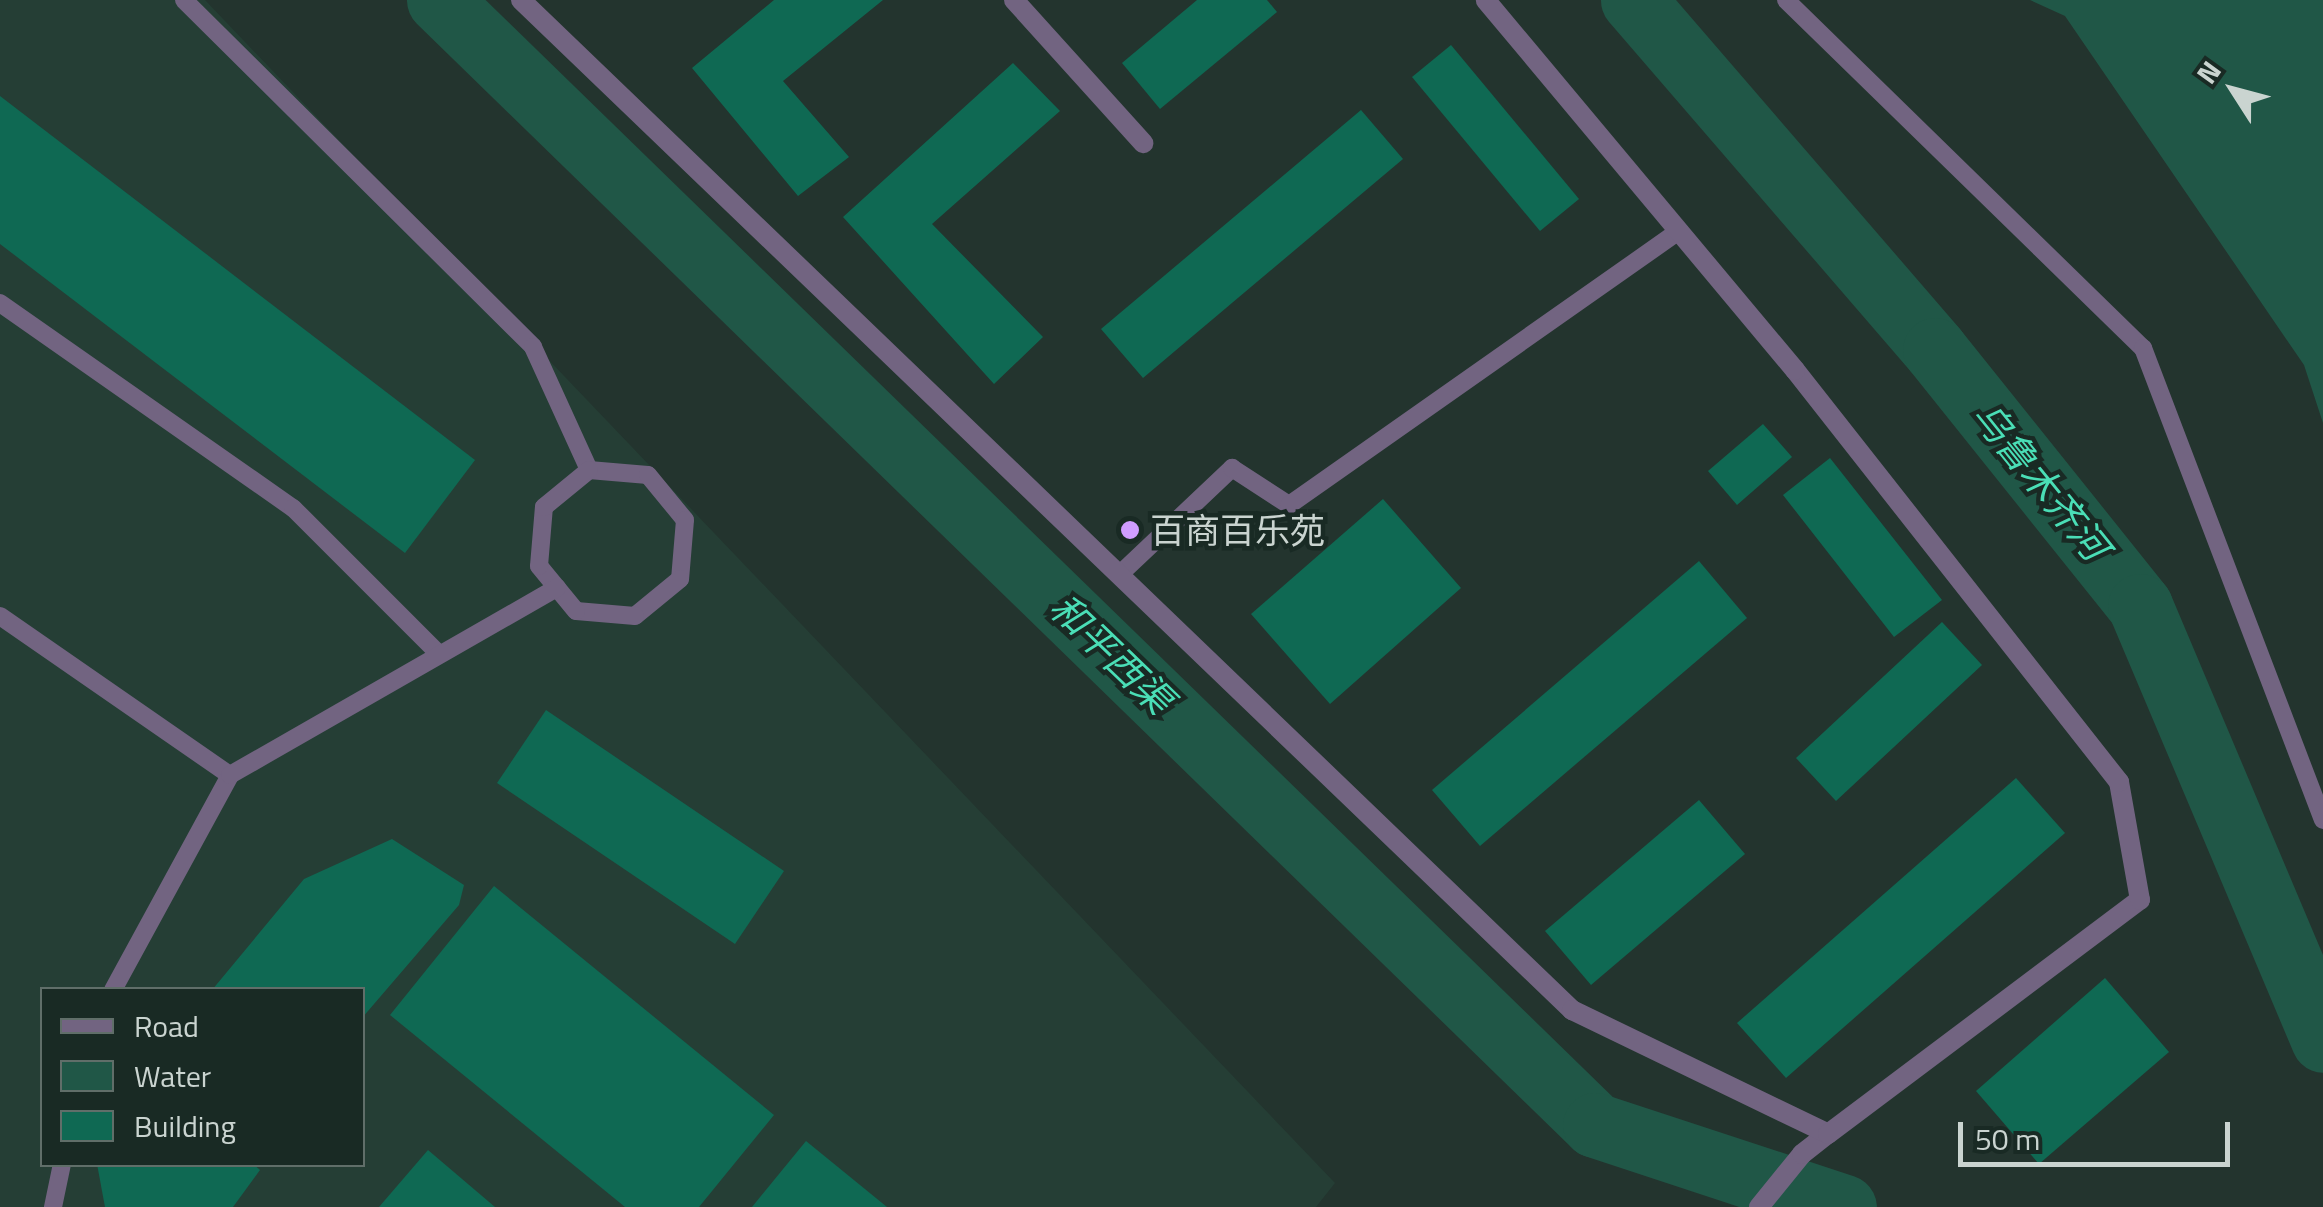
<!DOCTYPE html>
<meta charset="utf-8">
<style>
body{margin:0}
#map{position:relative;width:2323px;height:1207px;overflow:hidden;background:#23342e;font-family:"Titillium Web","Noto Sans SC",sans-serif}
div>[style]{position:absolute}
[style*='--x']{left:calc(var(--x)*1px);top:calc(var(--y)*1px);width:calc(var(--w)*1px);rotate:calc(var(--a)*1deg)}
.built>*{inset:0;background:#253e35}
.water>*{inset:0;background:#205747}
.river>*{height:65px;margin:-32.5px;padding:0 32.5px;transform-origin:32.5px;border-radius:32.5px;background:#205747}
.building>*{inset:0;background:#0f6953}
.service>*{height:18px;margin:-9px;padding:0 9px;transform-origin:9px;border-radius:9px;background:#726481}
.minor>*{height:20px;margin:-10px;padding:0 10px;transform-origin:10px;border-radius:10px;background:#726481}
.tertiary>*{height:20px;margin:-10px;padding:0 10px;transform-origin:10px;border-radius:10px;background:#726481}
.dots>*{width:28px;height:28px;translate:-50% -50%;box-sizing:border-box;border:5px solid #192a24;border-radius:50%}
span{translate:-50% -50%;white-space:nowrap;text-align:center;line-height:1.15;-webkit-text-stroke:9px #192a24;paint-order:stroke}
.poi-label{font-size:35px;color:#cad4d0}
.left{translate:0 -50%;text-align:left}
.water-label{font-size:38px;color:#4adeb6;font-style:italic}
.legend{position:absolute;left:40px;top:987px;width:325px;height:180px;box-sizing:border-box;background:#192a24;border:2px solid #606e69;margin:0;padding:12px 18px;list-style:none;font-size:30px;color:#cad4d0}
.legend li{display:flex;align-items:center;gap:20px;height:50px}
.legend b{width:50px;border:2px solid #606e69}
.north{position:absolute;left:2183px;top:40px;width:100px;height:100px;-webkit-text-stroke:8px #192a24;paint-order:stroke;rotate:306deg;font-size:28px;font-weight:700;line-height:40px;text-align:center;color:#cad4d0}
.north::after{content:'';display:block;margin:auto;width:35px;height:45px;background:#cad4d0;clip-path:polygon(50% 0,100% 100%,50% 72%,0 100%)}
.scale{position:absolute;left:1958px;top:1122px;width:272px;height:45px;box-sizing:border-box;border:5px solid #cad4d0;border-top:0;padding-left:12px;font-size:30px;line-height:35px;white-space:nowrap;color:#cad4d0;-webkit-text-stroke:8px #192a24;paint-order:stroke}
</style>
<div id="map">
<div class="built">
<i style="clip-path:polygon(evenodd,0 0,205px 0,1335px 1183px,1316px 1207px,0 1207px,0 0,42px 990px,362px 990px,362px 1164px,42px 1164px,42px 990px)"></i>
</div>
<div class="water">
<i style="clip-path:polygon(2030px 0,2323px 0,2323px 423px,2304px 365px,2065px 16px)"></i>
</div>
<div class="river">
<i style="--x:439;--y:0;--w:1613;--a:44.22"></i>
<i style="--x:1595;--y:1125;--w:262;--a:18.2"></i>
<i style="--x:1633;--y:0;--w:462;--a:49.2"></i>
<i style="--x:1935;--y:350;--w:328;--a:51.3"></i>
<i style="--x:2140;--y:606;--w:471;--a:67.1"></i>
</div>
<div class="building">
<i style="clip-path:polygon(774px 0,883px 0,783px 81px,849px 157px,798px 196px,692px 68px)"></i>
<i style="clip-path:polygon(1197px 0,1267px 0,1277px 12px,1160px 109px,1122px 63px)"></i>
<i style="clip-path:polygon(1451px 45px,1579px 199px,1540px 231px,1412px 77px)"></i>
<i style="clip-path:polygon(1013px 63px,1060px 111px,932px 224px,1043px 337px,994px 384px,843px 217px)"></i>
<i style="clip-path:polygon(0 96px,475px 460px,405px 553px,0 244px)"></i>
<i style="clip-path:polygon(1361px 110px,1403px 159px,1143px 378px,1101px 329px)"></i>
<i style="clip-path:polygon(1763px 424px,1792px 457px,1737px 505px,1708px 471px)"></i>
<i style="clip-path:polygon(1830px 458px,1942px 600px,1894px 637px,1783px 495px)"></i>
<i style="clip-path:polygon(1383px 499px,1461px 588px,1330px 704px,1251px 614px)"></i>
<i style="clip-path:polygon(1699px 561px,1747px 618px,1480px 846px,1432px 790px)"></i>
<i style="clip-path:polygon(1942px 622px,1982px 665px,1836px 801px,1796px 758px)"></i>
<i style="clip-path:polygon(546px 710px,784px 871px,735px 944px,497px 783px)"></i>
<i style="clip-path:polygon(2016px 778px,2065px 833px,1786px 1078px,1737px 1023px)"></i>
<i style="clip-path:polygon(1699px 800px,1745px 854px,1591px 985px,1545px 931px)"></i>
<i style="clip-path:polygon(392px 839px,464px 885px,459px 905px,362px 1018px,362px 990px,212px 990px,304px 879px)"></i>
<i style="clip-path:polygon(494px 886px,774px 1115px,699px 1207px,625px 1207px,390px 1015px)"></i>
<i style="clip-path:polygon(2105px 978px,2169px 1052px,2039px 1164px,1976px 1091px)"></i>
<i style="clip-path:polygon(806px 1141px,887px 1207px,752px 1207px)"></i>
<i style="clip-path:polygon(428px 1150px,495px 1207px,379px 1207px)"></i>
<i style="clip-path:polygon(97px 1164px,253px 1164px,260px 1170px,233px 1207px,105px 1207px)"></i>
</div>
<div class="service">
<i style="--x:184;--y:0;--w:492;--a:44.8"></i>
<i style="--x:533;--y:347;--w:135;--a:65.5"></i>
<i style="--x:589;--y:470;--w:59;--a:4.8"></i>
<i style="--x:648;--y:475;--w:58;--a:50.6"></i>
<i style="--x:685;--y:520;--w:59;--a:94.8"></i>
<i style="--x:680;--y:579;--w:58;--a:140.6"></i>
<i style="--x:635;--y:616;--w:59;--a:-175.2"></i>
<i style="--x:576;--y:611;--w:58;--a:-129.4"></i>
<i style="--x:539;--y:566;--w:59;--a:-85.2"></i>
<i style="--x:544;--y:507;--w:58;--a:-39.4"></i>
<i style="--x:1786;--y:0;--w:499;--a:44.3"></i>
<i style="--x:2143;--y:348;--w:505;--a:69.13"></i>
<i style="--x:0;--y:303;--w:358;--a:35"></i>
<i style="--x:293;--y:508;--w:204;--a:45"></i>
<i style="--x:1119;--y:575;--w:156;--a:-43.4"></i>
<i style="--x:1232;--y:468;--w:68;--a:33"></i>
<i style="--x:1289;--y:505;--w:477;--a:-35.1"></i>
<i style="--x:0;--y:616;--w:280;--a:34.7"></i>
<i style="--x:113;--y:990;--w:245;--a:-61.4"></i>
<i style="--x:230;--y:775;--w:377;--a:-29.8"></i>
<i style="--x:53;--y:1207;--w:44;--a:-78.2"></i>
</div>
<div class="minor">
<i style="--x:1014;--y:0;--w:193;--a:47.9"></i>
<i style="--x:1759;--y:1207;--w:68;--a:-50.9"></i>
<i style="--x:1802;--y:1154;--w:33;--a:-38"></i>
</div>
<div class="tertiary">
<i style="--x:521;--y:0;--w:1458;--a:43.86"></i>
<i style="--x:1572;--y:1010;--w:284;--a:25.8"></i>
<i style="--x:1828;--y:1134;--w:390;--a:-36.9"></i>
<i style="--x:2140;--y:900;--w:120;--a:-100.1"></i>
<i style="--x:2119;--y:782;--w:524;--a:-128.18"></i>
<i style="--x:1795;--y:370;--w:482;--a:-129.9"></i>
</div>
<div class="dots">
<i style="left:1130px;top:530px;background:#d09dff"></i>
</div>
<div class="poi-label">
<span class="left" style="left:1150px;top:530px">百商百乐苑</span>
</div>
<div class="water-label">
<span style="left:2040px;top:481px;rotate:51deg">乌鲁木齐河</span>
<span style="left:1111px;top:654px;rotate:44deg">和平西渠</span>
</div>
<ul class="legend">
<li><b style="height:12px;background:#726481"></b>Road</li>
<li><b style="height:28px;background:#205747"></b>Water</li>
<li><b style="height:28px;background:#0f6953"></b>Building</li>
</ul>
<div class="north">N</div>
<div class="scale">50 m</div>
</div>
